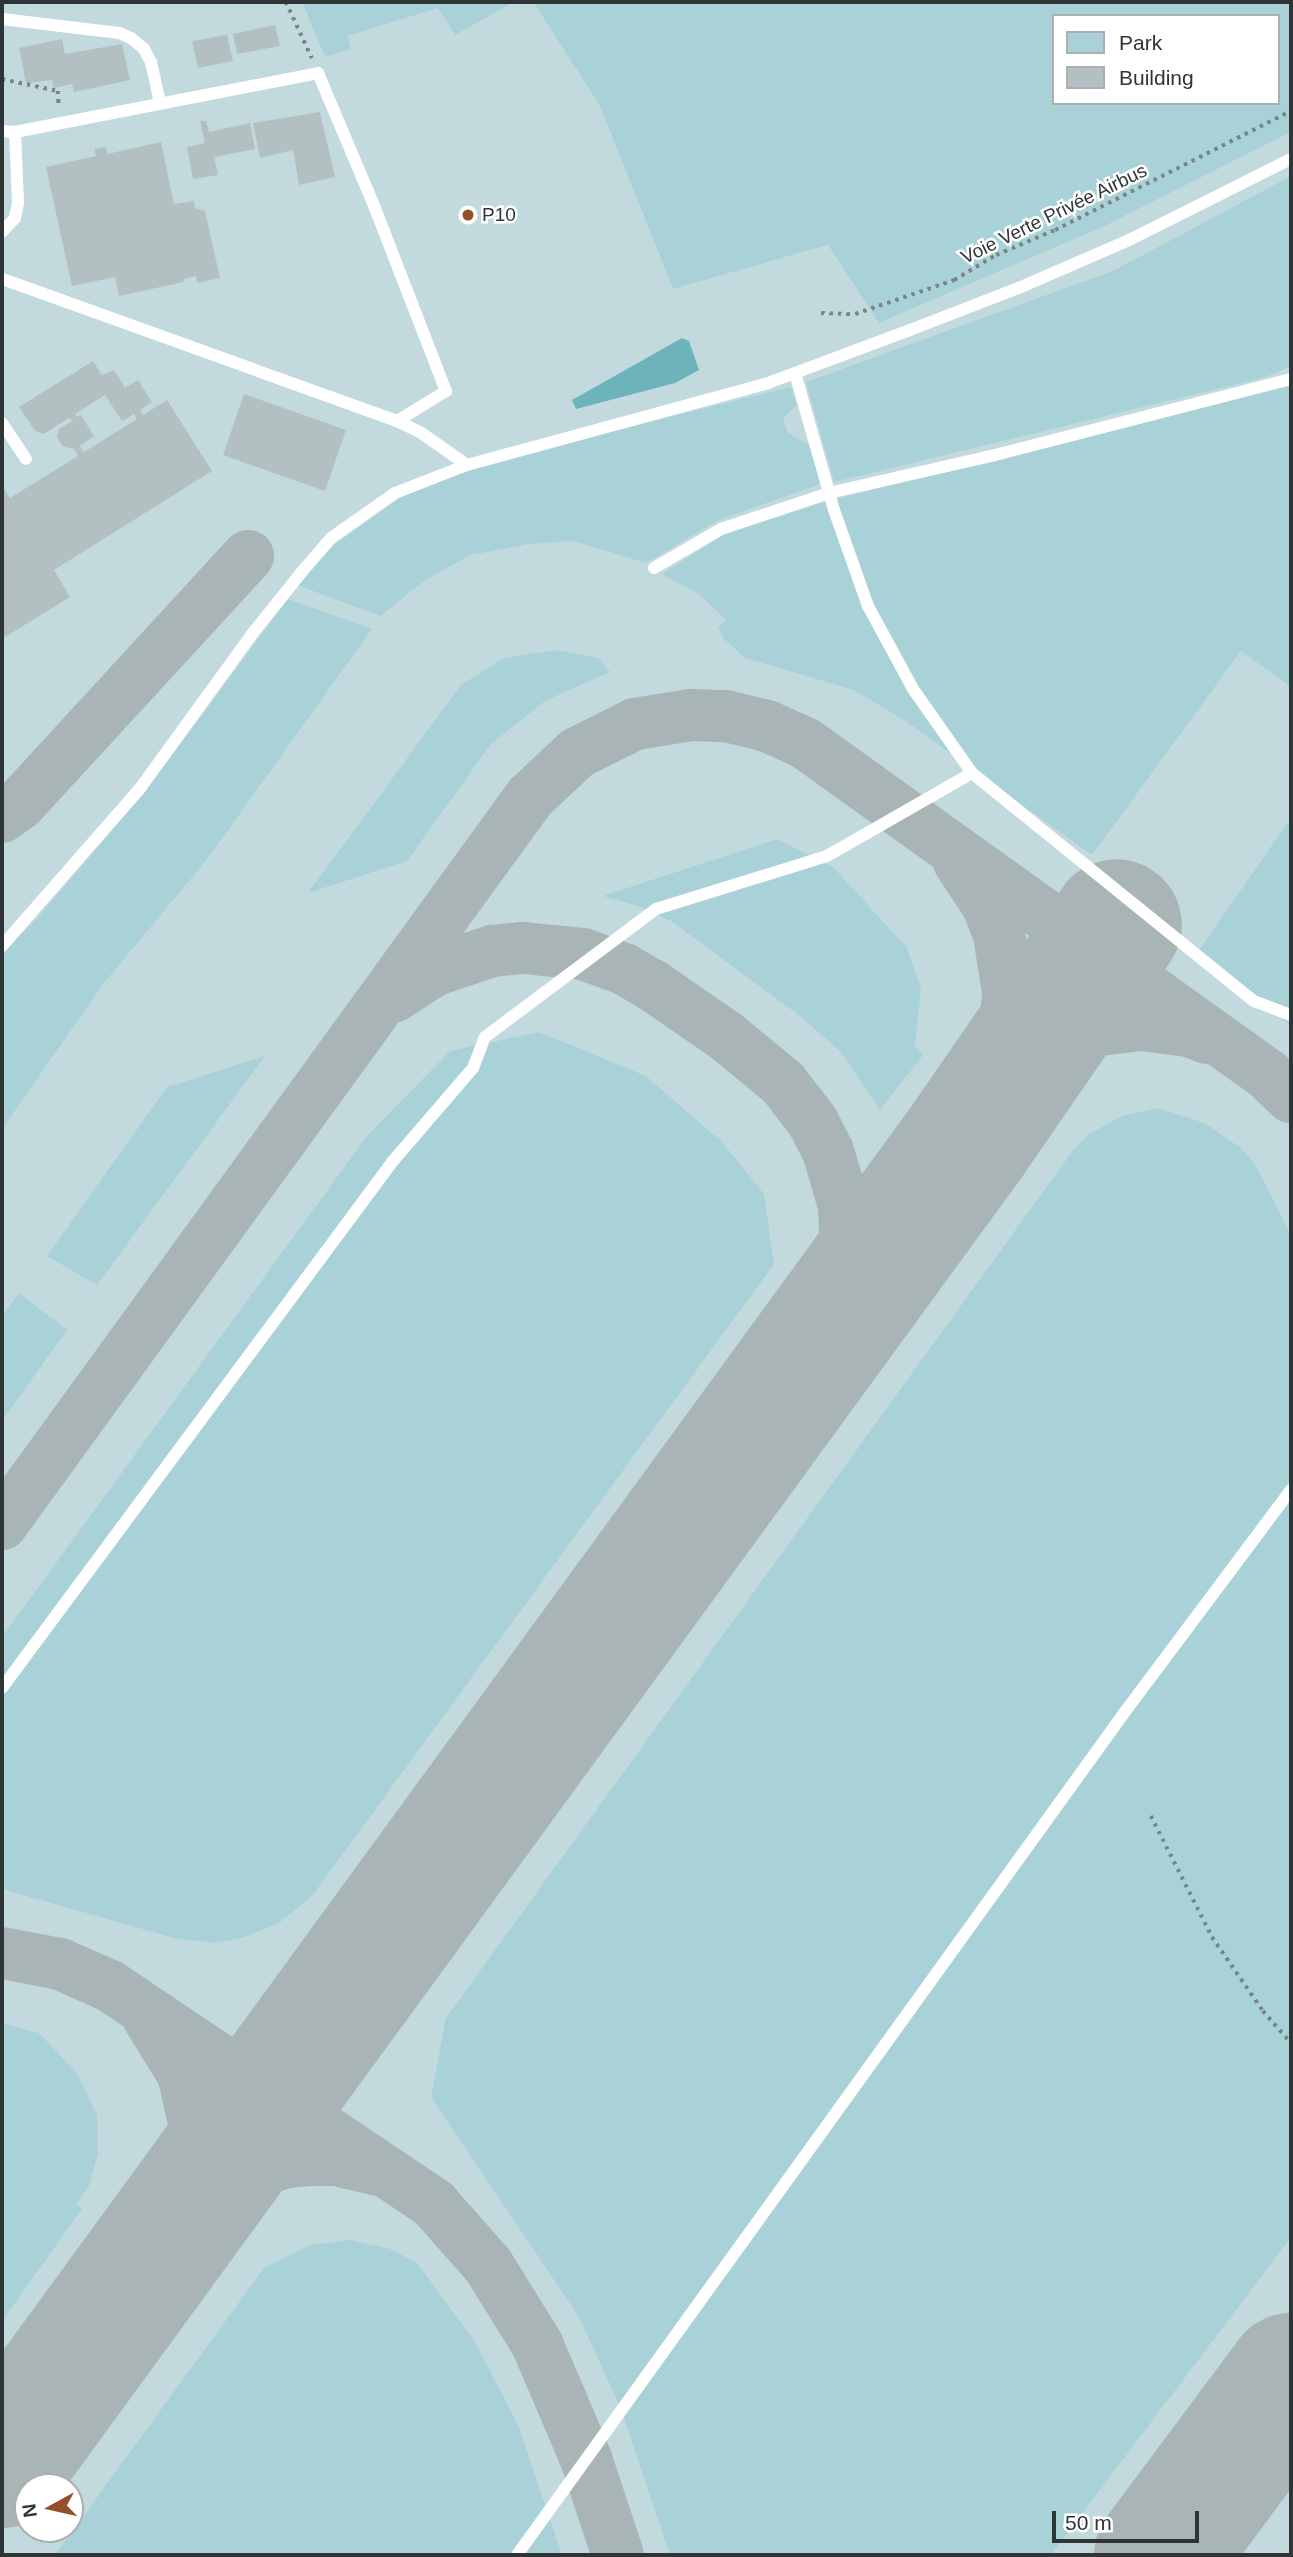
<!DOCTYPE html>
<meta charset="utf-8">
<style>
body{margin:0}
#map{position:relative;width:1293px;height:2557px;overflow:hidden;background:#d7e6e8;font-family:Arial,sans-serif}
div>[style]{position:absolute}
[style*='--x']{left:calc(var(--x)*1px);top:calc(var(--y)*1px);width:calc(var(--w)*1px);rotate:calc(var(--a)*1deg)}
.built>*{inset:0;background:#c2dadd}
.green>*{inset:0;background:#a9d2d8}
.water>*{inset:0;background:#6db3bc}
.taxiway>*{height:52px;margin:-26px;padding:0 26px;transform-origin:26px;border-radius:26px;background:#a8b4b6}
.runway>*{height:131px;margin:-65.5px;padding:0 65.5px;transform-origin:65.5px;border-radius:65.5px;background:#a8b4b6}
.building>*{inset:0;background:#b2c0c2}
.path>*{height:3.5px;margin-top:-1.75px;transform-origin:0;background:repeating-linear-gradient(90deg,#7b8587 0 3.5px,transparent 0 8.5px)}
.lane>*{height:12px;margin:-6px;padding:0 6px;transform-origin:6px;border-radius:6px;background:#fff}
.dots>*{width:19px;height:19px;translate:-50% -50%;box-sizing:border-box;border:4px solid #fff;border-radius:50%}
span{translate:-50% -50%;white-space:nowrap;text-align:center;line-height:1.15;-webkit-text-stroke:5px #fff;paint-order:stroke}
.street-label{font-size:19px;color:#2f3536}
.poi-label{font-size:19px;color:#2f3536}
.left{translate:0 -50%;text-align:left}
.frame{position:absolute;inset:0;border:4px solid #2f3536;pointer-events:none}
.legend{position:absolute;left:1052px;top:14px;width:228px;height:91px;box-sizing:border-box;background:#fff;border:2px solid #acaeaf;margin:0;padding:9px 12px;list-style:none;font-size:21px;color:#2f3536}
.legend li{display:flex;align-items:center;gap:14px;height:35px}
.legend b{width:35px;border:2px solid #acaeaf}
.north{position:absolute;left:14px;top:2473px;width:70px;height:70px;box-sizing:border-box;background:#fff;border:2px solid #acaeaf;border-radius:50%;rotate:262deg;font-size:19px;font-weight:700;line-height:28px;text-align:center;color:#2f3536}
.north::after{content:'';display:block;margin:auto;width:24px;height:32px;background:#954f27;clip-path:polygon(50% 0,100% 100%,50% 72%,0 100%)}
.scale{position:absolute;left:1052px;top:2511px;width:147px;height:32px;box-sizing:border-box;border:4px solid #2f3536;border-top:0;padding-left:9px;font-size:21px;line-height:24px;white-space:nowrap;color:#2f3536;-webkit-text-stroke:5px #fff;paint-order:stroke}
</style>
<div id="map">
<div class="built">
<i style="clip-path:polygon(evenodd,2px 2px,302px 2px,325px 57px,348px 36px,438px 8px,455px 34px,514px 2px,533px 2px,600px 106px,673px 289px,829px 245px,879px 323px,1105px 226px,1291px 132px,1291px 2555px,2px 2555px,2px 2px,28px 2487px,70px 2487px,70px 2529px,28px 2529px,28px 2487px)"></i>
</div>
<div class="green">
<i style="clip-path:polygon(302px 2px,514px 2px,455px 35px,438px 8px,348px 36px,351px 49px,325px 57px)"></i>
<i style="clip-path:polygon(evenodd,533px 2px,1291px 2px,1291px 132px,1105px 226px,879px 323px,828px 245px,673px 289px,600px 106px,533px 2px,1053px 16px,1277px 16px,1277px 103px,1053px 103px,1053px 16px)"></i>
<i style="clip-path:polygon(1291px 176px,1291px 366px,1266px 377px,834px 482px,806px 382px,1113px 271px)"></i>
<i style="clip-path:polygon(1291px 385px,1291px 687px,1241px 651px,1092px 855px,904px 720px,854px 690px,745px 658px,724px 639px,718px 627px,726px 620px,700px 595px,662px 574px,723px 535px,824px 502px)"></i>
<i style="clip-path:polygon(790px 387px,797px 405px,784px 417px,784px 422px,788px 433px,812px 447px,820px 484px,719px 520px,646px 563px,574px 541px,528px 544px,471px 555px,427px 579px,380px 616px,297px 585px,334px 545px,400px 498px,459px 469px)"></i>
<i style="clip-path:polygon(288px 599px,372px 629px,208px 858px,104px 983px,2px 1129px,2px 953px,35px 921px,144px 793px)"></i>
<i style="clip-path:polygon(556px 650px,599px 658px,610px 672px,545px 701px,491px 744px,407px 861px,308px 893px,461px 685px,504px 658px)"></i>
<i style="clip-path:polygon(1291px 818px,1291px 1026px,1199px 950px)"></i>
<i style="clip-path:polygon(777px 839px,834px 868px,907px 948px,921px 989px,915px 1045px,923px 1055px,880px 1110px,841px 1052px,800px 1016px,671px 921px,641px 907px,603px 896px)"></i>
<i style="clip-path:polygon(539px 1032px,646px 1076px,722px 1142px,764px 1194px,774px 1264px,312px 1896px,280px 1922px,242px 1938px,214px 1943px,174px 1938px,2px 1889px,2px 1637px,367px 1136px,450px 1051px)"></i>
<i style="clip-path:polygon(265px 1056px,97px 1285px,47px 1256px,167px 1087px)"></i>
<i style="clip-path:polygon(1158px 1108px,1205px 1123px,1242px 1149px,1255px 1164px,1291px 1235px,1291px 2237px,1051px 2555px,670px 2555px,621px 2409px,579px 2317px,431px 2097px,446px 2018px,1074px 1149px,1088px 1135px,1121px 1116px)"></i>
<i style="clip-path:polygon(19px 1293px,67px 1330px,2px 1421px,2px 1316px)"></i>
<i style="clip-path:polygon(2px 2023px,39px 2033px,77px 2073px,97px 2115px,98px 2153px,89px 2186px,76px 2204px,82px 2209px,2px 2321px)"></i>
<i style="clip-path:polygon(350px 2240px,391px 2249px,418px 2264px,475px 2342px,518px 2425px,562px 2555px,55px 2555px,264px 2268px,310px 2245px)"></i>
</div>
<div class="water">
<i style="clip-path:polygon(682px 338px,689px 341px,699px 370px,675px 383px,576px 409px,572px 400px)"></i>
</div>
<div class="taxiway">
<i style="--x:2;--y:817;--w:22;--a:-36"></i>
<i style="--x:20;--y:804;--w:337;--a:-47.4"></i>
<i style="--x:959;--y:862;--w:53;--a:56.6"></i>
<i style="--x:988;--y:906;--w:31;--a:69"></i>
<i style="--x:999;--y:935;--w:58;--a:81"></i>
<i style="--x:1008;--y:992;--w:60;--a:93.8"></i>
<i style="--x:1004;--y:1052;--w:32;--a:108"></i>
<i style="--x:994;--y:1082;--w:64;--a:115"></i>
<i style="--x:393;--y:997;--w:50;--a:-32.7"></i>
<i style="--x:435;--y:970;--w:60;--a:-18.4"></i>
<i style="--x:492;--y:951;--w:31;--a:-6"></i>
<i style="--x:523;--y:948;--w:60;--a:5.7"></i>
<i style="--x:583;--y:954;--w:44;--a:20.1"></i>
<i style="--x:624;--y:969;--w:32;--a:30"></i>
<i style="--x:652;--y:985;--w:90;--a:34.6"></i>
<i style="--x:726;--y:1036;--w:74;--a:39.5"></i>
<i style="--x:783;--y:1083;--w:49;--a:52.4"></i>
<i style="--x:813;--y:1122;--w:33;--a:63"></i>
<i style="--x:828;--y:1151;--w:57;--a:73.8"></i>
<i style="--x:844;--y:1206;--w:32;--a:88"></i>
<i style="--x:845;--y:1238;--w:31;--a:96"></i>
<i style="--x:842;--y:1269;--w:33;--a:106"></i>
<i style="--x:833;--y:1301;--w:87;--a:117.5"></i>
<i style="--x:990;--y:1106;--w:19;--a:-55"></i>
<i style="--x:1001;--y:1090;--w:50;--a:-41"></i>
<i style="--x:1039;--y:1057;--w:31;--a:-32"></i>
<i style="--x:1065;--y:1041;--w:28;--a:-21"></i>
<i style="--x:1091;--y:1031;--w:51;--a:-6.7"></i>
<i style="--x:1142;--y:1025;--w:47;--a:7.3"></i>
<i style="--x:1189;--y:1031;--w:18;--a:22"></i>
<i style="--x:2;--y:1524;--w:899;--a:-54.01"></i>
<i style="--x:530;--y:797;--w:64;--a:-43.1"></i>
<i style="--x:577;--y:753;--w:65;--a:-26.6"></i>
<i style="--x:635;--y:724;--w:57;--a:-9.1"></i>
<i style="--x:691;--y:715;--w:35;--a:2"></i>
<i style="--x:726;--y:716;--w:42;--a:13.7"></i>
<i style="--x:767;--y:726;--w:42;--a:24.1"></i>
<i style="--x:805;--y:743;--w:570;--a:35.64"></i>
<i style="--x:1268;--y:1075;--w:32;--a:44"></i>
<i style="--x:2;--y:1953;--w:59;--a:10.7"></i>
<i style="--x:60;--y:1964;--w:55;--a:23.7"></i>
<i style="--x:110;--y:1986;--w:391;--a:33.9"></i>
<i style="--x:434;--y:2204;--w:81;--a:48.5"></i>
<i style="--x:488;--y:2265;--w:93;--a:58.2"></i>
<i style="--x:537;--y:2344;--w:125;--a:66.9"></i>
<i style="--x:586;--y:2459;--w:101;--a:71.6"></i>
<i style="--x:149;--y:2019;--w:65;--a:58.3"></i>
<i style="--x:183;--y:2074;--w:49;--a:77.1"></i>
<i style="--x:194;--y:2122;--w:51;--a:94.5"></i>
<i style="--x:190;--y:2173;--w:29;--a:104"></i>
<i style="--x:183;--y:2201;--w:33;--a:119"></i>
<i style="--x:150;--y:2256;--w:74;--a:-46.1"></i>
<i style="--x:201;--y:2203;--w:48;--a:-34"></i>
<i style="--x:241;--y:2176;--w:48;--a:-16.9"></i>
<i style="--x:287;--y:2162;--w:25;--a:-5"></i>
<i style="--x:312;--y:2160;--w:24;--a:0"></i>
<i style="--x:336;--y:2160;--w:43;--a:13.4"></i>
</div>
<div class="runway">
<i style="--x:2;--y:2462;--w:1637;--a:-53.87"></i>
<i style="--x:967;--y:1140;--w:262;--a:-55.4"></i>
<i style="--x:1159;--y:2555;--w:221;--a:-53.3"></i>
</div>
<div class="building">
<i style="clip-path:polygon(275px 25px,280px 46px,237px 54px,233px 34px)"></i>
<i style="clip-path:polygon(227px 35px,233px 61px,198px 68px,192px 41px)"></i>
<i style="clip-path:polygon(62px 39px,65px 54px,122px 44px,130px 80px,74px 92px,72px 84px,54px 88px,52px 80px,26px 83px,19px 48px)"></i>
<i style="clip-path:polygon(320px 112px,335px 177px,299px 185px,293px 150px,260px 158px,253px 123px)"></i>
<i style="clip-path:polygon(200px 121px,206px 121px,209px 132px,250px 123px,255px 149px,214px 157px,218px 175px,193px 179px,187px 147px,205px 143px)"></i>
<i style="clip-path:polygon(161px 142px,174px 204px,194px 201px,195px 208px,205px 211px,220px 278px,197px 283px,196px 276px,183px 279px,184px 282px,119px 296px,115px 277px,72px 286px,46px 167px,96px 156px,94px 149px,106px 147px,107px 154px)"></i>
<i style="clip-path:polygon(evenodd,93px 361px,102px 375px,114px 370px,125px 388px,138px 380px,152px 402px,140px 410px,143px 415px,167px 400px,212px 471px,54px 570px,70px 597px,2px 639px,2px 485px,10px 498px,78px 456px,74px 449px,62px 446px,57px 437px,59px 429px,72px 421px,69px 418px,44px 434px,35px 431px,19px 407px,93px 361px,105px 395px,122px 421px,134px 414px,137px 419px,84px 452px,80px 446px,94px 436px,81px 415px,77px 417px,75px 414px,105px 395px)"></i>
<i style="clip-path:polygon(244px 394px,346px 430px,325px 491px,223px 455px)"></i>
</div>
<div class="path">
<i style="--x:286;--y:2;--w:62;--a:65.1"></i>
<i style="--x:2;--y:79;--w:57;--a:12.1"></i>
<i style="--x:58;--y:91;--w:17;--a:87"></i>
<i style="--x:821;--y:313;--w:34;--a:2"></i>
<i style="--x:855;--y:314;--w:105;--a:-19"></i>
<i style="--x:954;--y:280;--w:49;--a:-30.8"></i>
<i style="--x:996;--y:255;--w:64;--a:-23"></i>
<i style="--x:1055;--y:230;--w:264;--a:-26.8"></i>
<i style="--x:1151;--y:1816;--w:136;--a:63.2"></i>
<i style="--x:1212;--y:1937;--w:90;--a:55.4"></i>
<i style="--x:1263;--y:2011;--w:43;--a:48.8"></i>
</div>
<div class="lane">
<i style="--x:2;--y:19;--w:118;--a:6.8"></i>
<i style="--x:119;--y:33;--w:13;--a:23"></i>
<i style="--x:131;--y:38;--w:17;--a:40"></i>
<i style="--x:144;--y:49;--w:15;--a:62"></i>
<i style="--x:151;--y:62;--w:42;--a:77.6"></i>
<i style="--x:2;--y:131;--w:13;--a:4"></i>
<i style="--x:15;--y:132;--w:309;--a:-11"></i>
<i style="--x:318;--y:73;--w:141;--a:67.1"></i>
<i style="--x:373;--y:203;--w:202;--a:68.8"></i>
<i style="--x:446;--y:391;--w:57;--a:148.5"></i>
<i style="--x:397;--y:421;--w:420;--a:-160.2"></i>
<i style="--x:2;--y:232;--w:19;--a:-47"></i>
<i style="--x:15;--y:218;--w:15;--a:-79"></i>
<i style="--x:18;--y:203;--w:71;--a:-92.4"></i>
<i style="--x:795;--y:373;--w:142;--a:74.1"></i>
<i style="--x:834;--y:510;--w:102;--a:70.5"></i>
<i style="--x:868;--y:606;--w:94;--a:61.5"></i>
<i style="--x:913;--y:689;--w:103;--a:54.9"></i>
<i style="--x:972;--y:773;--w:363;--a:39"></i>
<i style="--x:1254;--y:1001;--w:40;--a:21"></i>
<i style="--x:397;--y:421;--w:25;--a:26"></i>
<i style="--x:420;--y:432;--w:57;--a:35.1"></i>
<i style="--x:2;--y:423;--w:43;--a:56.3"></i>
<i style="--x:654;--y:568;--w:78;--a:-30.2"></i>
<i style="--x:721;--y:529;--w:114;--a:-18.4"></i>
<i style="--x:829;--y:493;--w:170;--a:-12.9"></i>
<i style="--x:995;--y:455;--w:306;--a:-14.4"></i>
<i style="--x:2;--y:946;--w:211;--a:-48.8"></i>
<i style="--x:141;--y:787;--w:189;--a:-54"></i>
<i style="--x:252;--y:634;--w:77;--a:-51.3"></i>
<i style="--x:300;--y:574;--w:48;--a:-49.3"></i>
<i style="--x:331;--y:538;--w:78;--a:-35.1"></i>
<i style="--x:395;--y:493;--w:77;--a:-21.3"></i>
<i style="--x:467;--y:465;--w:312;--a:-15.2"></i>
<i style="--x:768;--y:383;--w:152;--a:-20.5"></i>
<i style="--x:910;--y:330;--w:119;--a:-21.2"></i>
<i style="--x:1021;--y:287;--w:118;--a:-23.5"></i>
<i style="--x:1129;--y:240;--w:181;--a:-26.6"></i>
<i style="--x:2;--y:1688;--w:656;--a:-53.43"></i>
<i style="--x:393;--y:1161;--w:123;--a:-49.3"></i>
<i style="--x:473;--y:1068;--w:33;--a:-69"></i>
<i style="--x:485;--y:1037;--w:214;--a:-36.8"></i>
<i style="--x:656;--y:909;--w:179;--a:-17.2"></i>
<i style="--x:827;--y:856;--w:167;--a:-29.8"></i>
<i style="--x:517;--y:2555;--w:1038;--a:-54.21"></i>
<i style="--x:1124;--y:1713;--w:279;--a:-53.2"></i>
</div>
<div class="dots">
<i style="left:468px;top:215px;background:#954f27"></i>
</div>
<div class="street-label">
<span style="left:1054px;top:214px;rotate:-26deg">Voie Verte Privée Airbus</span>
</div>
<div class="poi-label">
<span class="left" style="left:482px;top:215px">P10</span>
</div>
<div class="frame"></div>
<ul class="legend">
<li><b style="height:19px;background:#a9d2d8"></b>Park</li>
<li><b style="height:19px;background:#b2c0c2"></b>Building</li>
</ul>
<div class="north">N</div>
<div class="scale">50 m</div>
</div>
